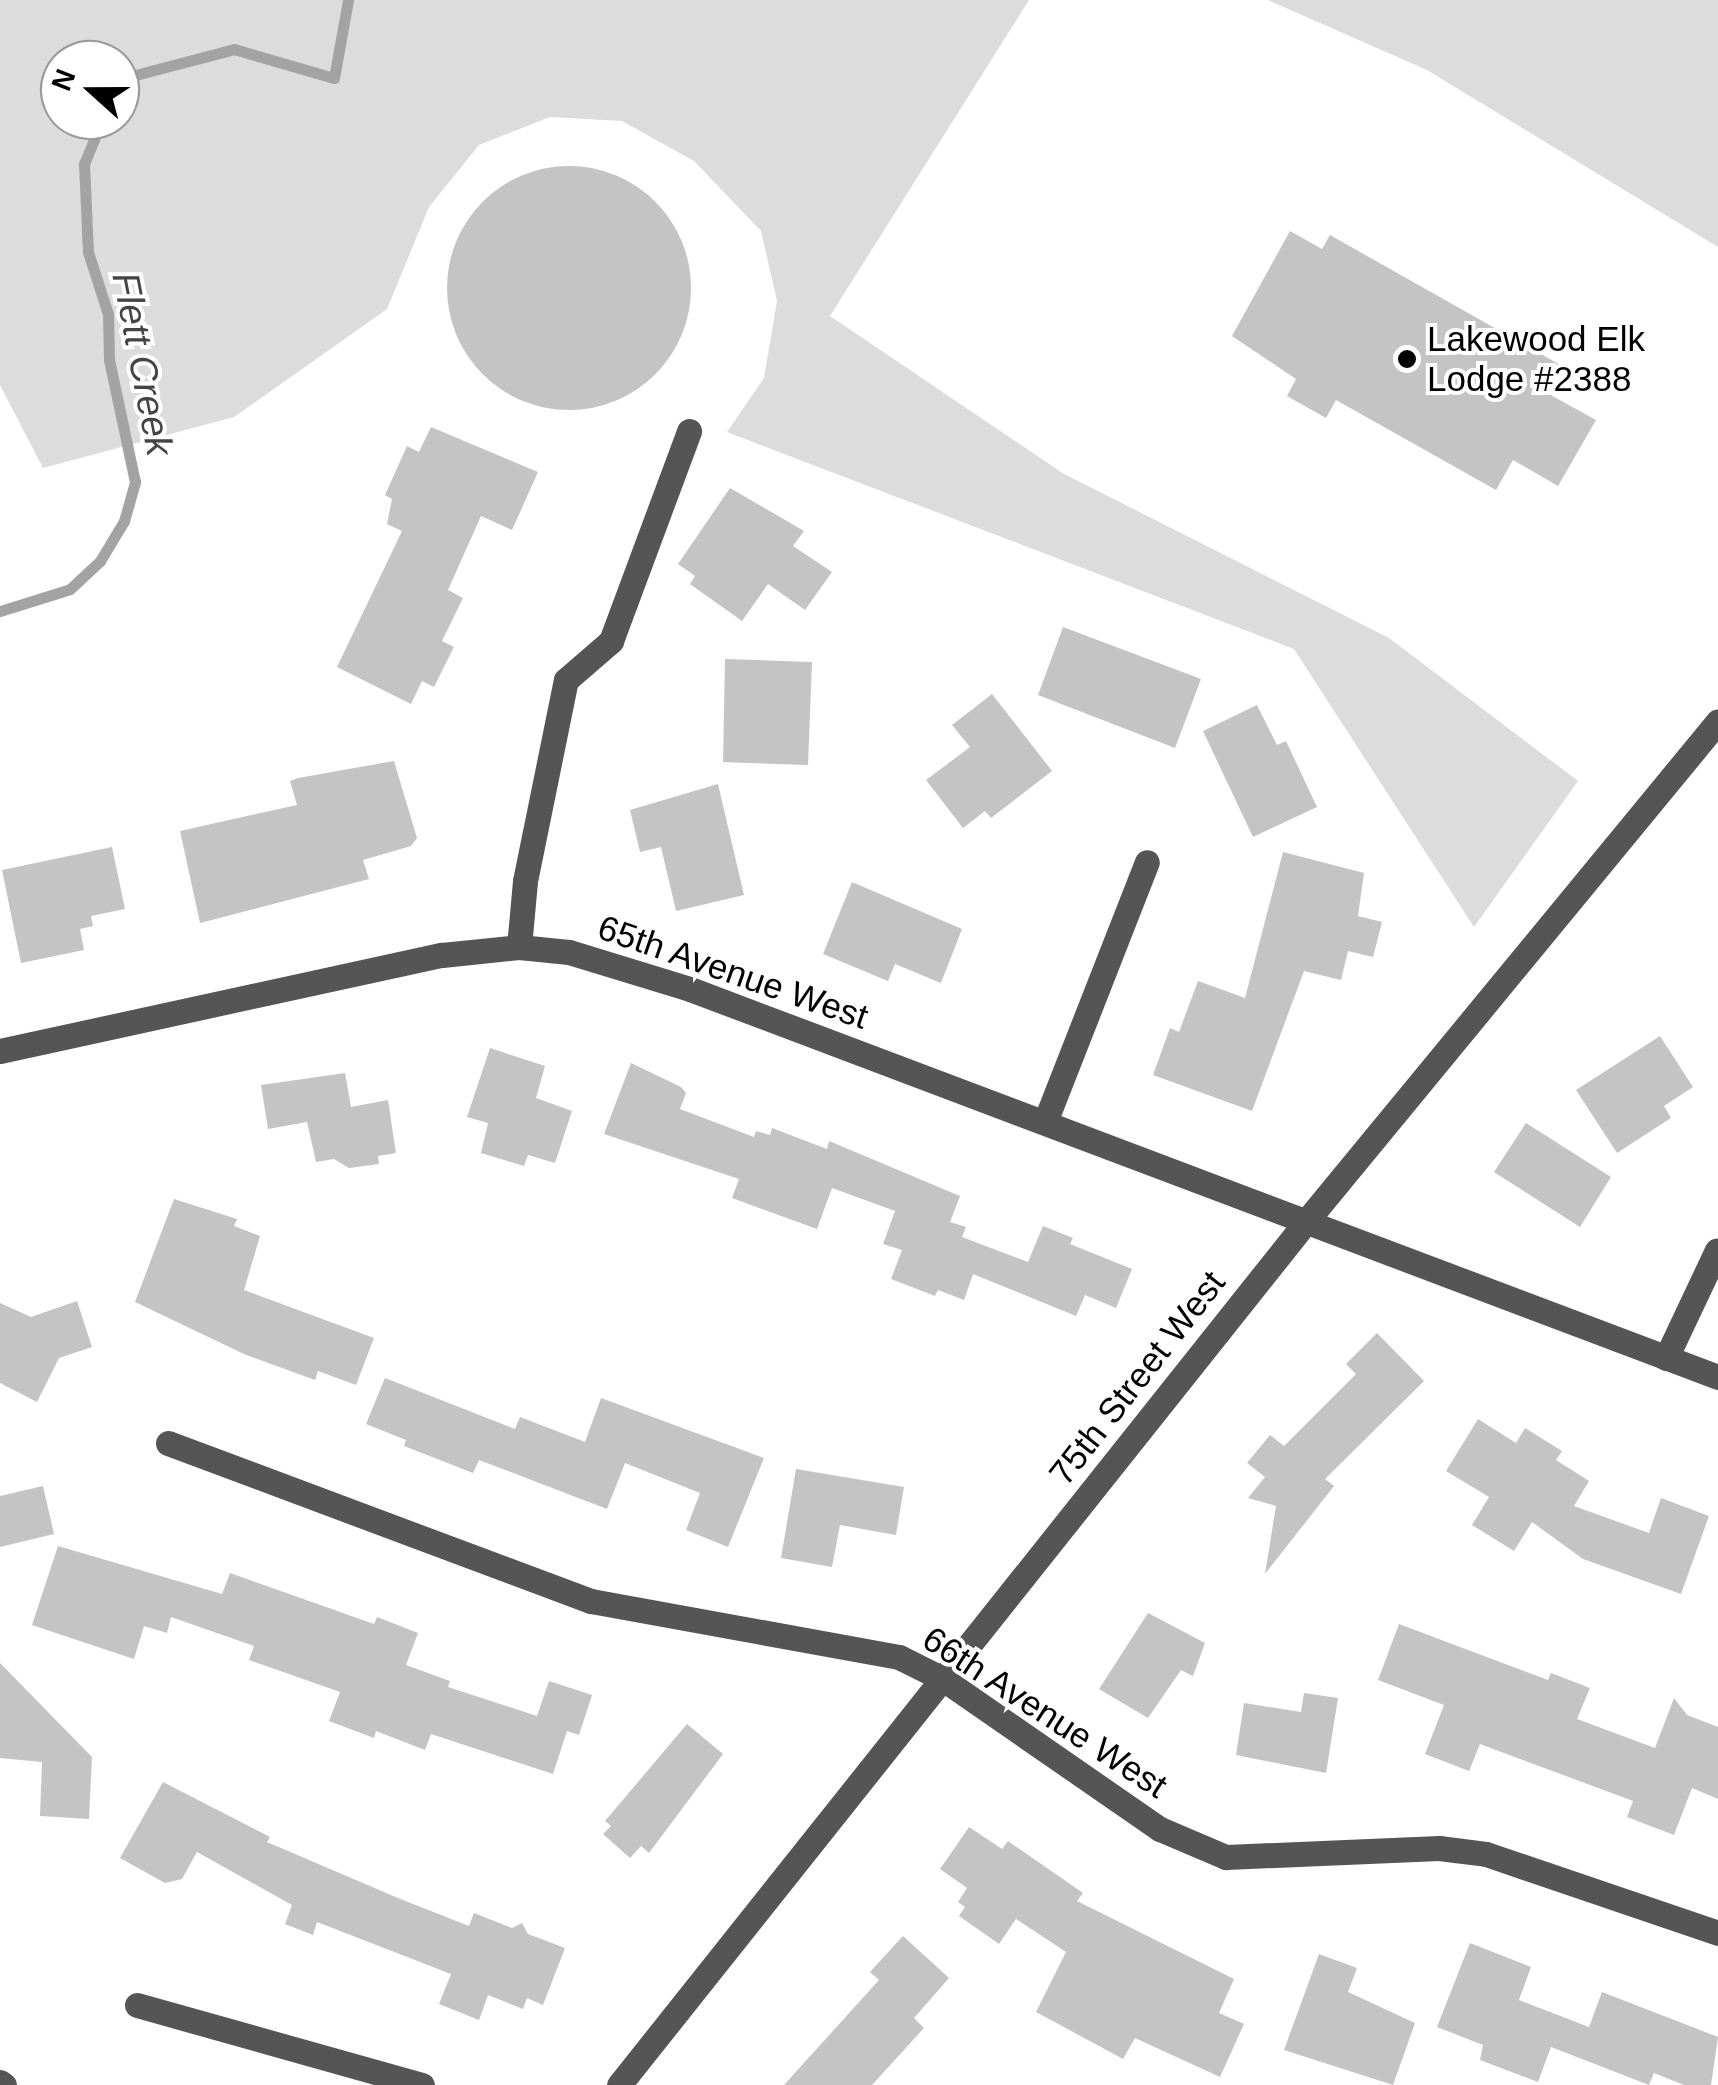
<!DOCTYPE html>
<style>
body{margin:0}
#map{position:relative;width:1718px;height:2085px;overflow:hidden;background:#fff;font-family:Arial,sans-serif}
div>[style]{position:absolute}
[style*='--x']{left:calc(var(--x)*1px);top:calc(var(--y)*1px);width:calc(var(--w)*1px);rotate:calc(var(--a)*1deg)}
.green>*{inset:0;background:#dcdcdc}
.stream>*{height:11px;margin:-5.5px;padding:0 5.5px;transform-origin:5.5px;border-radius:5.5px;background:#a3a3a3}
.building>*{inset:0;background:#c4c4c4}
.round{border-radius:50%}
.minor>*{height:25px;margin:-12.5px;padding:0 12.5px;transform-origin:12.5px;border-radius:12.5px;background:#555}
.dots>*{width:28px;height:28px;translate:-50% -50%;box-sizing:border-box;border:5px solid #fff;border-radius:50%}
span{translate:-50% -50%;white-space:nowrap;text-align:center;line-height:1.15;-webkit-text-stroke:8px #fff;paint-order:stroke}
.poi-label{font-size:35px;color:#000}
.left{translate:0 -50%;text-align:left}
.street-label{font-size:35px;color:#000}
.water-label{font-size:38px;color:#444;font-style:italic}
.north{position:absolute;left:40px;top:40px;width:100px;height:100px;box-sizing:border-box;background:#fff;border:2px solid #999;border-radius:50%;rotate:291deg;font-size:28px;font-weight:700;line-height:40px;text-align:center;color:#000}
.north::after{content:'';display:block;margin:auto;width:35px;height:45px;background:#000;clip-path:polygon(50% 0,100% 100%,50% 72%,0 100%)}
</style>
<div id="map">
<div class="green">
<i style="clip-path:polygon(evenodd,0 0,1029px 0,830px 316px,1064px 474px,1389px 638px,1578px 781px,1474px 927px,1294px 649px,727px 432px,764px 378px,777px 301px,761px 231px,694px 161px,622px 121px,550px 117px,479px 145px,429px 207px,387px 309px,234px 417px,43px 468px,0 385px,0 0,120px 60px,120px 120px,60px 120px,60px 60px,120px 60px)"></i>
<i style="clip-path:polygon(1268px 0,1718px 0,1718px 247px,1427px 70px)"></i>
</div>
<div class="stream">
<i style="--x:120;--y:79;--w:118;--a:-14.7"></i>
<i style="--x:234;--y:49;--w:104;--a:16.2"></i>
<i style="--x:334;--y:78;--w:79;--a:-79.8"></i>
<i style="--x:0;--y:611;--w:73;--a:-17.4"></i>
<i style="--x:70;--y:589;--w:41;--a:-43"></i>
<i style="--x:100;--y:561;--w:47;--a:-59"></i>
<i style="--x:124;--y:521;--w:41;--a:-74.2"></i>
<i style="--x:135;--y:482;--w:125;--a:-102"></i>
<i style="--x:109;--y:360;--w:46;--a:-91.2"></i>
<i style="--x:108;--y:314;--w:65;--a:-107.9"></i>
<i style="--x:88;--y:252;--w:88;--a:-92.6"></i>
<i style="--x:84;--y:164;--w:48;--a:-67.8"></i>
</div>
<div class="building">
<i class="round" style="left:447px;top:166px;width:244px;height:244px"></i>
<i style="clip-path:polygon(1290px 231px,1322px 249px,1330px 235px,1562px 366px,1547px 393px,1596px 420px,1558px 486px,1513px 460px,1496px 490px,1336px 400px,1326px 418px,1287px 396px,1296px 379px,1232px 336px)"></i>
<i style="clip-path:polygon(431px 427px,538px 472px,512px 530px,481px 516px,448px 590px,463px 598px,442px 641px,454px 647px,434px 687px,422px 681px,411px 704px,337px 667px,402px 531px,387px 524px,392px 499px,385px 495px,407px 446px,419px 452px)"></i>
<i style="clip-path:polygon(730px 488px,804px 531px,793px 546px,832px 572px,805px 610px,768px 584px,742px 621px,690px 584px,695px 576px,678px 564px)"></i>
<i style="clip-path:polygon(1063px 627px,1201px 679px,1175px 748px,1038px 695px)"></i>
<i style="clip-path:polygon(725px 659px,812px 662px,808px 765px,723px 762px)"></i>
<i style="clip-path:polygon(992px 694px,1052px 771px,991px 818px,985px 811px,963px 828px,926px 780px,970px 747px,952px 725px)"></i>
<i style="clip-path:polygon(1257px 705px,1277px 745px,1286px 741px,1317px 807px,1253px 837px,1203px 731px)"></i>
<i style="clip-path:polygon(394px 761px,417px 838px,411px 846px,363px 860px,369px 879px,200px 923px,180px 831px,297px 805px,290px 781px,298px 778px)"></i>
<i style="clip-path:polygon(718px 784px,744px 895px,676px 911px,661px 847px,640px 852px,630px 810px)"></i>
<i style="clip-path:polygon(112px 847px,125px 909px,91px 916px,93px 926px,80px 929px,84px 950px,21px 963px,2px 870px)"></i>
<i style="clip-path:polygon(1283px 852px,1364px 873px,1358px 916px,1382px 922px,1373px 957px,1348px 951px,1341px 980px,1304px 971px,1252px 1111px,1153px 1075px,1170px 1028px,1179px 1032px,1198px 981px,1245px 998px)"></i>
<i style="clip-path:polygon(852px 882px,962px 929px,941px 983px,895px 964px,888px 981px,823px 954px)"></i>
<i style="clip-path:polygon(1660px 1036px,1693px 1087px,1664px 1106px,1671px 1118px,1617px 1153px,1576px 1090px)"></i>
<i style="clip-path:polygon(490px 1048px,545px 1066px,536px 1098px,572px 1111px,555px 1163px,528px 1155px,524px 1166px,481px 1153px,488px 1123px,467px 1117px)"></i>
<i style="clip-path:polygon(631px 1063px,681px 1087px,686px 1093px,680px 1109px,754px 1137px,756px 1131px,770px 1135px,772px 1128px,827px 1149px,829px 1141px,960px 1196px,950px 1222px,966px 1227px,962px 1237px,1028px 1262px,1043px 1226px,1073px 1238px,1070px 1244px,1132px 1269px,1116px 1308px,1085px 1295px,1076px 1316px,973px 1274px,964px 1300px,938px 1290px,935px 1296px,891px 1279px,902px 1250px,883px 1244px,895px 1211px,832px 1188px,817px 1229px,732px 1198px,739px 1179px,604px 1134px)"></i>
<i style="clip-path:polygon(345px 1073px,351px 1107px,388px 1100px,396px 1153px,378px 1156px,379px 1164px,349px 1168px,334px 1159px,316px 1162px,307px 1122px,268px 1129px,261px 1085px)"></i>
<i style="clip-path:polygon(1526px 1123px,1611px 1177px,1580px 1227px,1494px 1172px)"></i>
<i style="clip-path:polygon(174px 1199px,237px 1219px,234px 1226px,260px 1236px,244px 1290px,374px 1338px,356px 1385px,318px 1371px,315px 1380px,244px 1354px,135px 1302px)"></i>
<i style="clip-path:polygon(77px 1301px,92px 1347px,59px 1358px,37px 1402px,0 1383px,0 1303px,31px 1317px)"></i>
<i style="clip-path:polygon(1377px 1333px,1424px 1381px,1325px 1479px,1334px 1486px,1265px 1574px,1276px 1506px,1248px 1498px,1265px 1477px,1247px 1463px,1270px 1435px,1284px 1446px,1356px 1374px,1346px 1364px)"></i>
<i style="clip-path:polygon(385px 1378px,515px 1429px,520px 1417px,585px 1442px,601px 1398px,764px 1458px,728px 1547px,686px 1530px,700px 1493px,625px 1463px,607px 1509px,479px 1460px,473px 1473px,404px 1446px,406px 1440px,366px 1424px)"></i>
<i style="clip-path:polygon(1478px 1419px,1516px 1443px,1525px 1428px,1562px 1451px,1556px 1460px,1589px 1481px,1574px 1506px,1649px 1533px,1661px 1498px,1709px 1516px,1681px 1594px,1583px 1559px,1532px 1522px,1514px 1551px,1472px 1525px,1489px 1497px,1446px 1471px)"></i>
<i style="clip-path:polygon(796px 1469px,904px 1487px,896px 1535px,840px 1525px,832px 1567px,781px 1558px)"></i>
<i style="clip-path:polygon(43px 1486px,54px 1534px,0 1547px,0 1496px)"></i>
<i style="clip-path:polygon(58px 1546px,222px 1594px,230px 1573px,374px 1624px,377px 1617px,418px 1633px,406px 1665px,450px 1681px,448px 1687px,537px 1716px,549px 1681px,592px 1695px,579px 1735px,567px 1731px,553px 1774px,431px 1734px,425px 1750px,376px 1731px,374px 1738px,329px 1721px,340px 1692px,249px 1660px,254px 1646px,171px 1617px,167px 1633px,144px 1626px,134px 1659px,32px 1625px)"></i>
<i style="clip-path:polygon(1148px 1613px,1205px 1643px,1193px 1676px,1181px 1670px,1148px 1718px,1099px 1689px)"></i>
<i style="clip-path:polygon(1399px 1624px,1548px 1680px,1551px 1673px,1590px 1688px,1577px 1719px,1655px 1748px,1674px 1698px,1687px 1715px,1718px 1727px,1718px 1799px,1692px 1788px,1674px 1835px,1627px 1817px,1633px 1801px,1480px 1744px,1469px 1771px,1425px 1754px,1444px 1705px,1378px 1680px)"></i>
<i style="clip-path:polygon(0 1663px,92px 1757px,89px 1819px,40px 1816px,42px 1762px,0 1758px)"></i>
<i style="clip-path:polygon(1304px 1693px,1338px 1698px,1326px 1773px,1236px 1755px,1244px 1703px,1301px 1712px)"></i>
<i style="clip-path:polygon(687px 1724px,723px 1754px,649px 1853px,641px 1846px,630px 1858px,603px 1834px,611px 1826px,605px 1821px)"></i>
<i style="clip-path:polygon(163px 1782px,270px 1837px,267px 1842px,398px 1898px,469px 1926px,474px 1913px,512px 1928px,522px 1923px,528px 1934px,565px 1948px,543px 2005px,527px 1998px,523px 2009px,488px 1995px,479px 2020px,439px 2004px,451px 1974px,317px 1922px,313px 1935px,285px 1924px,292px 1905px,197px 1852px,182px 1879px,165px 1883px,120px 1858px)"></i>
<i style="clip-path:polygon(969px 1827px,1002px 1849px,1008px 1841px,1083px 1893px,1077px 1901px,1234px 1979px,1219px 2013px,1244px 2024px,1220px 2077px,1135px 2038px,1123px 2059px,1036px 2012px,1066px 1952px,1016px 1919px,999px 1944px,959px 1916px,965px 1907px,958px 1902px,967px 1888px,940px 1869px)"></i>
<i style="clip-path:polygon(903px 1936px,949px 1978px,914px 2018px,924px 2028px,872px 2085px,784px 2085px,879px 1980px,870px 1972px)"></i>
<i style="clip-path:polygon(1470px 1943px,1531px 1967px,1519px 2000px,1589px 2027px,1602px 1992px,1718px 2037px,1711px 2085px,1684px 2085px,1654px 2073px,1649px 2085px,1551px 2047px,1538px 2082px,1480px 2060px,1483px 2045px,1437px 2027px)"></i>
<i style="clip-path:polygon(1319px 1954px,1357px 1968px,1348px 1992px,1415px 2023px,1393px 2085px,1284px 2050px)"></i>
</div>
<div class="minor">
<i style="--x:519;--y:947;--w:66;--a:-84.8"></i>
<i style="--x:525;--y:881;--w:205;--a:-78.5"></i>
<i style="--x:566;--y:680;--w:60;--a:-40.9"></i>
<i style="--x:611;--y:641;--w:224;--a:-69.6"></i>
<i style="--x:0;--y:1051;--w:452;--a:-12.3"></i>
<i style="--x:442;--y:955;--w:77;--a:-5.9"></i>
<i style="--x:519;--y:947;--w:50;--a:5.7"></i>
<i style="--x:569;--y:952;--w:127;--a:17"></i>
<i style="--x:690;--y:989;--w:1099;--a:20.68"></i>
<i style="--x:1045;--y:1122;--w:279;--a:-68.6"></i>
<i style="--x:1666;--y:1358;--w:119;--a:-64.7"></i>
<i style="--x:168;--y:1443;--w:452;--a:20.5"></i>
<i style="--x:591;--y:1601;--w:313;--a:10.3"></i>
<i style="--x:899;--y:1657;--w:49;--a:26.6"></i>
<i style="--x:943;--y:1679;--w:264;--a:34.7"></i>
<i style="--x:1160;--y:1829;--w:72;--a:23"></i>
<i style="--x:1226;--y:1857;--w:213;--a:-2.4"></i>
<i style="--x:1439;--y:1848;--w:47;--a:7.3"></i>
<i style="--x:1486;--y:1854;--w:245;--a:18.8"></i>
<i style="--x:137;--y:2005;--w:296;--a:15.7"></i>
<i style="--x:0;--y:2082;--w:5;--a:37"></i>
<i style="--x:619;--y:2085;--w:1100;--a:-51.49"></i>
<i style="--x:1304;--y:1224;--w:651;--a:-50.54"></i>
</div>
<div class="dots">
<i style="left:1407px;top:359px;background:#000"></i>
</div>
<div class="poi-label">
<span class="left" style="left:1427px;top:359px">Lakewood Elk<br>Lodge #2388</span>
</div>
<div class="street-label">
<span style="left:733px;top:972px;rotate:19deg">65th Avenue West</span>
<span style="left:1137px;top:1378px;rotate:-52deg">75th Street West</span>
<span style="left:1045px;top:1712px;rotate:33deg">66th Avenue West</span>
</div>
<div class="water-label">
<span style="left:142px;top:364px;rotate:79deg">Flett Creek</span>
</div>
<div class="north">N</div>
</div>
